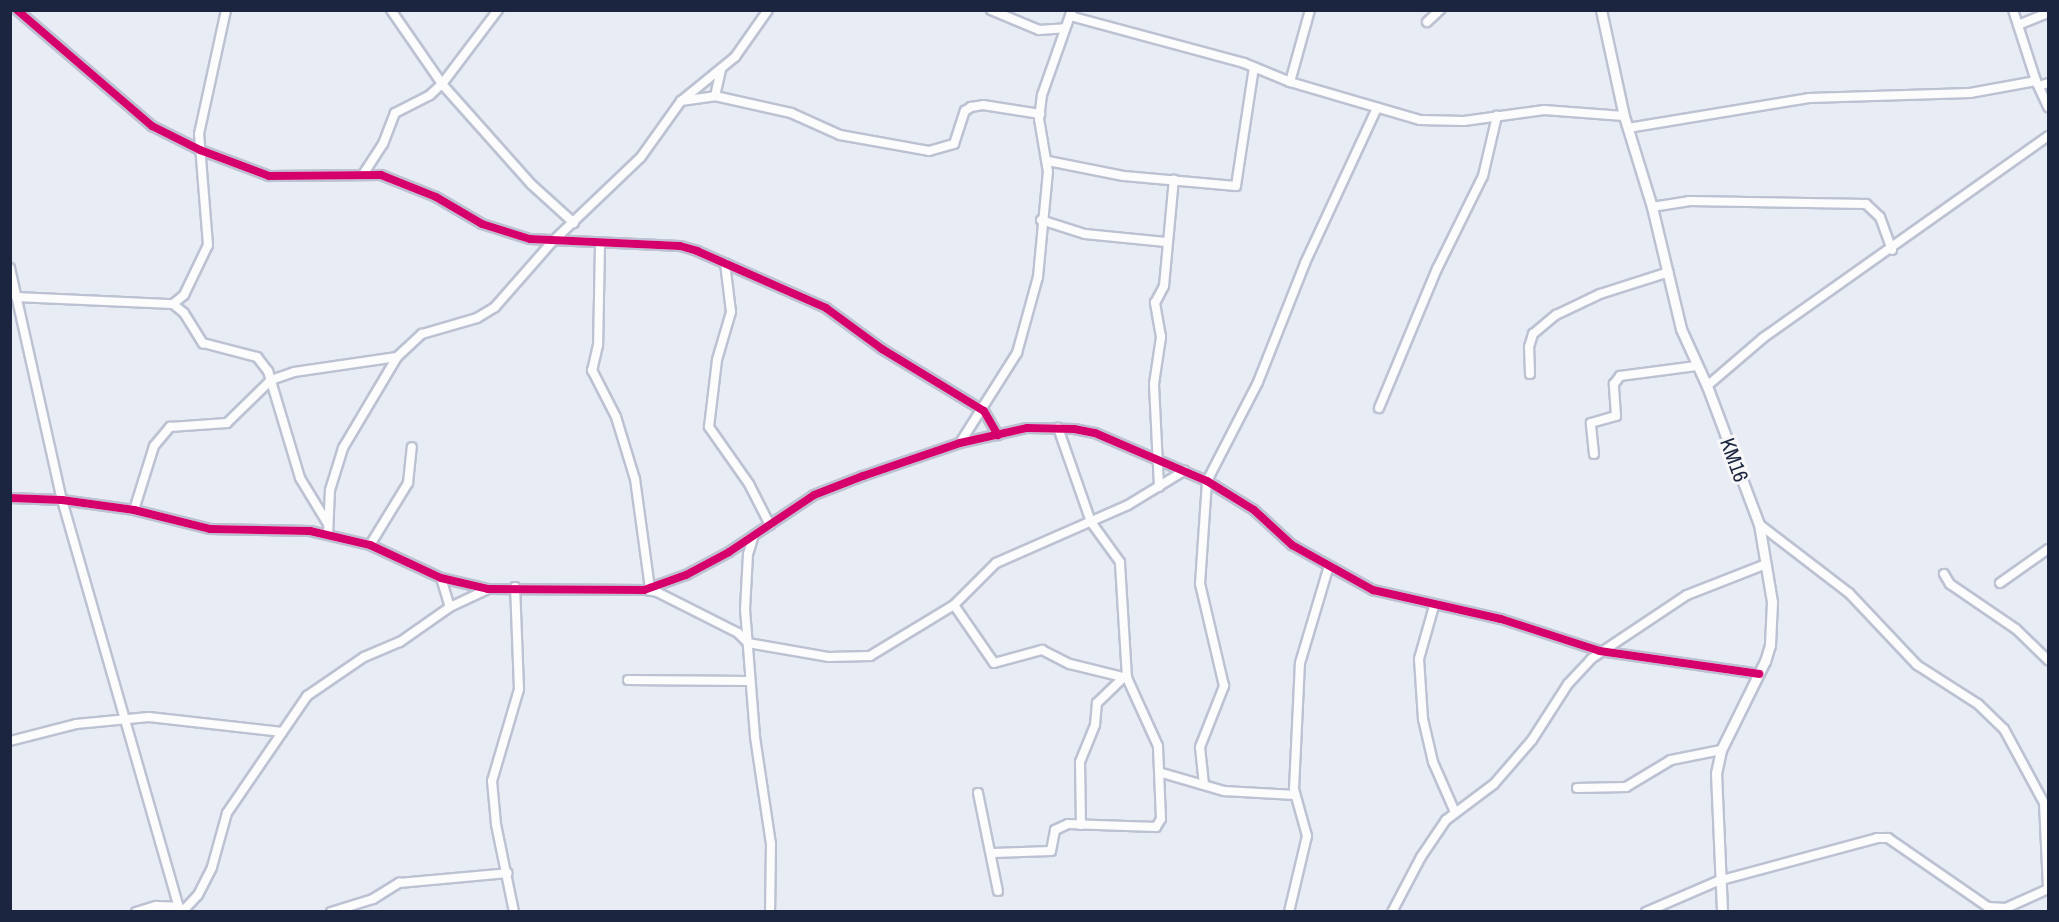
<!DOCTYPE html>
<style>
body{margin:0}
#map{position:relative;width:2059px;height:922px;overflow:hidden;background:#e8ecf4;font-family:"Archivo Narrow",sans-serif}
div>[style]{position:absolute}
[style*='--x']{left:calc(var(--x)*1px);top:calc(var(--y)*1px);width:calc(var(--w)*1px);rotate:calc(var(--a)*1deg)}
.roads{filter:drop-shadow(2px 0 #bcc2d2) drop-shadow(-2px 0 #bcc2d2) drop-shadow(0 2px #bcc2d2) drop-shadow(0 -2px #bcc2d2)}
.minor>*{height:8px;margin:-4px;padding:0 4px;transform-origin:4px;border-radius:4px;background:#fcfcfd}
.tertiary>*{height:9px;margin:-4.5px;padding:0 4.5px;transform-origin:4.5px;border-radius:4.5px;background:#fcfcfd}
.cycleway>*{height:8px;margin:-4px;padding:0 4px;transform-origin:4px;border-radius:4px;background:#d6006c}
span{translate:-50% -50%;white-space:nowrap;text-align:center;line-height:1.15;-webkit-text-stroke:6px #f7f7f7;paint-order:stroke}
.street-label{font-size:21px;color:#1c253f}
.frame{position:absolute;inset:0;border:12px solid #1c253f;pointer-events:none}
</style>
<div id="map">
<div class="roads">
<div class="minor">
<i style="--x:17;--y:10;--w:178;--a:40.7"></i>
<i style="--x:152;--y:126;--w:54;--a:26.6"></i>
<i style="--x:200;--y:150;--w:74;--a:20.6"></i>
<i style="--x:269;--y:176;--w:112;--a:-0.5"></i>
<i style="--x:381;--y:175;--w:59;--a:21.8"></i>
<i style="--x:436;--y:197;--w:53;--a:30.4"></i>
<i style="--x:482;--y:224;--w:50;--a:17.4"></i>
<i style="--x:530;--y:239;--w:150;--a:2.7"></i>
<i style="--x:680;--y:246;--w:18;--a:16"></i>
<i style="--x:697;--y:251;--w:141;--a:23.8"></i>
<i style="--x:826;--y:308;--w:69;--a:36.2"></i>
<i style="--x:882;--y:349;--w:119;--a:31.3"></i>
<i style="--x:984;--y:411;--w:28;--a:60"></i>
<i style="--x:391;--y:10;--w:90;--a:55.4"></i>
<i style="--x:442;--y:84;--w:134;--a:48.3"></i>
<i style="--x:531;--y:184;--w:58;--a:42.2"></i>
<i style="--x:991;--y:10;--w:52;--a:22.6"></i>
<i style="--x:1039;--y:30;--w:26;--a:-4"></i>
<i style="--x:1070;--y:16;--w:180;--a:15.1"></i>
<i style="--x:1244;--y:63;--w:50;--a:22.4"></i>
<i style="--x:1290;--y:82;--w:135;--a:16.3"></i>
<i style="--x:1420;--y:120;--w:44;--a:1.3"></i>
<i style="--x:1464;--y:121;--w:81;--a:-7.8"></i>
<i style="--x:1544;--y:110;--w:80;--a:4.3"></i>
<i style="--x:1427;--y:22;--w:18;--a:-43"></i>
<i style="--x:2018;--y:25;--w:32;--a:-22"></i>
<i style="--x:2036;--y:81;--w:29;--a:65"></i>
<i style="--x:1290;--y:82;--w:75;--a:-74.5"></i>
<i style="--x:2039;--y:86;--w:9;--a:-18"></i>
<i style="--x:715;--y:96;--w:28;--a:-77"></i>
<i style="--x:681;--y:101;--w:34;--a:-8"></i>
<i style="--x:715;--y:96;--w:78;--a:12.6"></i>
<i style="--x:791;--y:113;--w:54;--a:24.2"></i>
<i style="--x:840;--y:135;--w:90;--a:10.2"></i>
<i style="--x:929;--y:151;--w:26;--a:-16"></i>
<i style="--x:954;--y:144;--w:35;--a:-72"></i>
<i style="--x:965;--y:111;--w:7;--a:-34"></i>
<i style="--x:971;--y:107;--w:12;--a:-9"></i>
<i style="--x:983;--y:105;--w:58;--a:9"></i>
<i style="--x:1628;--y:128;--w:183;--a:-9.4"></i>
<i style="--x:1809;--y:98;--w:161;--a:-1.8"></i>
<i style="--x:1970;--y:93;--w:67;--a:-10.3"></i>
<i style="--x:2036;--y:81;--w:75;--a:-107.9"></i>
<i style="--x:1048;--y:161;--w:77;--a:11.2"></i>
<i style="--x:1124;--y:176;--w:112;--a:5.1"></i>
<i style="--x:1236;--y:186;--w:120;--a:-81.4"></i>
<i style="--x:364;--y:173;--w:35;--a:-57"></i>
<i style="--x:383;--y:144;--w:33;--a:-69"></i>
<i style="--x:395;--y:113;--w:39;--a:-27"></i>
<i style="--x:430;--y:95;--w:16;--a:-43"></i>
<i style="--x:442;--y:84;--w:93;--a:-52.9"></i>
<i style="--x:1652;--y:207;--w:37;--a:-9"></i>
<i style="--x:1689;--y:201;--w:177;--a:1"></i>
<i style="--x:1866;--y:204;--w:19;--a:43"></i>
<i style="--x:1880;--y:217;--w:35;--a:70"></i>
<i style="--x:1041;--y:220;--w:46;--a:17.7"></i>
<i style="--x:1085;--y:234;--w:81;--a:5.6"></i>
<i style="--x:600;--y:245;--w:100;--a:91.1"></i>
<i style="--x:598;--y:345;--w:26;--a:103"></i>
<i style="--x:592;--y:370;--w:53;--a:62.9"></i>
<i style="--x:616;--y:417;--w:65;--a:73"></i>
<i style="--x:635;--y:479;--w:110;--a:82.2"></i>
<i style="--x:725;--y:263;--w:49;--a:83"></i>
<i style="--x:731;--y:312;--w:50;--a:106.3"></i>
<i style="--x:717;--y:360;--w:67;--a:96.8"></i>
<i style="--x:709;--y:427;--w:70;--a:54.9"></i>
<i style="--x:749;--y:484;--w:46;--a:62.9"></i>
<i style="--x:10;--y:268;--w:238;--a:77.4"></i>
<i style="--x:62;--y:500;--w:429;--a:74"></i>
<i style="--x:16;--y:297;--w:157;--a:2.6"></i>
<i style="--x:173;--y:304;--w:14;--a:39"></i>
<i style="--x:184;--y:313;--w:36;--a:58"></i>
<i style="--x:203;--y:343;--w:56;--a:14.5"></i>
<i style="--x:257;--y:357;--w:18;--a:52"></i>
<i style="--x:268;--y:371;--w:112;--a:73.3"></i>
<i style="--x:300;--y:478;--w:54;--a:58.7"></i>
<i style="--x:173;--y:304;--w:14;--a:-39"></i>
<i style="--x:184;--y:295;--w:55;--a:-64.4"></i>
<i style="--x:208;--y:245;--w:111;--a:-94.6"></i>
<i style="--x:199;--y:134;--w:127;--a:-77.7"></i>
<i style="--x:1530;--y:374;--w:27;--a:-92"></i>
<i style="--x:1529;--y:347;--w:14;--a:-73"></i>
<i style="--x:1533;--y:334;--w:30;--a:-40"></i>
<i style="--x:1556;--y:315;--w:49;--a:-25.5"></i>
<i style="--x:1600;--y:294;--w:72;--a:-17.7"></i>
<i style="--x:1707;--y:386;--w:74;--a:-40.6"></i>
<i style="--x:1763;--y:338;--w:349;--a:-35.3"></i>
<i style="--x:1379;--y:408;--w:151;--a:-67.4"></i>
<i style="--x:1437;--y:269;--w:104;--a:-63.7"></i>
<i style="--x:1483;--y:176;--w:62;--a:-76.9"></i>
<i style="--x:960;--y:443;--w:107;--a:-57.7"></i>
<i style="--x:1017;--y:353;--w:79;--a:-74.6"></i>
<i style="--x:1038;--y:277;--w:105;--a:-84.6"></i>
<i style="--x:1048;--y:172;--w:54;--a:-99.6"></i>
<i style="--x:1039;--y:119;--w:24;--a:-83"></i>
<i style="--x:1042;--y:95;--w:90;--a:-70.6"></i>
<i style="--x:1594;--y:454;--w:31;--a:-96"></i>
<i style="--x:1591;--y:423;--w:26;--a:-16"></i>
<i style="--x:1616;--y:416;--w:32;--a:-94"></i>
<i style="--x:1614;--y:384;--w:10;--a:-53"></i>
<i style="--x:1620;--y:376;--w:77;--a:-7.5"></i>
<i style="--x:1159;--y:487;--w:103;--a:-92.8"></i>
<i style="--x:1154;--y:384;--w:48;--a:-81.5"></i>
<i style="--x:1161;--y:337;--w:35;--a:-100"></i>
<i style="--x:1155;--y:303;--w:19;--a:-62"></i>
<i style="--x:1164;--y:286;--w:107;--a:-84.7"></i>
<i style="--x:10;--y:498;--w:52;--a:2.2"></i>
<i style="--x:62;--y:500;--w:73;--a:7.9"></i>
<i style="--x:134;--y:510;--w:78;--a:14"></i>
<i style="--x:210;--y:529;--w:100;--a:1.1"></i>
<i style="--x:310;--y:531;--w:62;--a:13.1"></i>
<i style="--x:370;--y:545;--w:78;--a:24.9"></i>
<i style="--x:441;--y:578;--w:48;--a:13.2"></i>
<i style="--x:488;--y:589;--w:156;--a:0.4"></i>
<i style="--x:644;--y:590;--w:45;--a:-19.7"></i>
<i style="--x:686;--y:575;--w:49;--a:-28.1"></i>
<i style="--x:729;--y:552;--w:102;--a:-33.8"></i>
<i style="--x:814;--y:495;--w:53;--a:-21.2"></i>
<i style="--x:863;--y:476;--w:102;--a:-18.8"></i>
<i style="--x:960;--y:443;--w:69;--a:-12.6"></i>
<i style="--x:1027;--y:428;--w:47;--a:1.2"></i>
<i style="--x:1074;--y:429;--w:21;--a:11"></i>
<i style="--x:1095;--y:433;--w:122;--a:23.2"></i>
<i style="--x:1207;--y:481;--w:55;--a:31.7"></i>
<i style="--x:1254;--y:510;--w:52;--a:42.6"></i>
<i style="--x:1292;--y:545;--w:93;--a:29.1"></i>
<i style="--x:1373;--y:590;--w:131;--a:12.8"></i>
<i style="--x:1501;--y:619;--w:104;--a:17.9"></i>
<i style="--x:1600;--y:651;--w:161;--a:8.2"></i>
<i style="--x:134;--y:510;--w:67;--a:-72.6"></i>
<i style="--x:154;--y:446;--w:25;--a:-50"></i>
<i style="--x:170;--y:427;--w:57;--a:-4"></i>
<i style="--x:227;--y:423;--w:62;--a:-44.3"></i>
<i style="--x:271;--y:380;--w:24;--a:-19"></i>
<i style="--x:294;--y:372;--w:104;--a:-8.3"></i>
<i style="--x:1759;--y:524;--w:113;--a:37.5"></i>
<i style="--x:1849;--y:593;--w:99;--a:46.6"></i>
<i style="--x:1917;--y:665;--w:72;--a:32.6"></i>
<i style="--x:1978;--y:704;--w:36;--a:44"></i>
<i style="--x:2004;--y:729;--w:84;--a:61.6"></i>
<i style="--x:2044;--y:803;--w:86;--a:87.3"></i>
<i style="--x:328;--y:535;--w:45;--a:-87.5"></i>
<i style="--x:330;--y:490;--w:44;--a:-72.8"></i>
<i style="--x:343;--y:448;--w:106;--a:-59.3"></i>
<i style="--x:397;--y:357;--w:34;--a:-43"></i>
<i style="--x:422;--y:334;--w:57;--a:-16.2"></i>
<i style="--x:477;--y:318;--w:21;--a:-31"></i>
<i style="--x:495;--y:307;--w:85;--a:-48.8"></i>
<i style="--x:551;--y:243;--w:124;--a:-43.7"></i>
<i style="--x:641;--y:157;--w:69;--a:-54.5"></i>
<i style="--x:681;--y:101;--w:70;--a:-39.2"></i>
<i style="--x:735;--y:57;--w:57;--a:-54.9"></i>
<i style="--x:753;--y:538;--w:17;--a:107"></i>
<i style="--x:748;--y:554;--w:55;--a:93.1"></i>
<i style="--x:745;--y:609;--w:128;--a:85.5"></i>
<i style="--x:755;--y:737;--w:108;--a:81.5"></i>
<i style="--x:771;--y:844;--w:68;--a:90.8"></i>
<i style="--x:370;--y:545;--w:73;--a:-58.5"></i>
<i style="--x:408;--y:483;--w:36;--a:-84"></i>
<i style="--x:1944;--y:574;--w:12;--a:59"></i>
<i style="--x:1950;--y:584;--w:80;--a:34.3"></i>
<i style="--x:2016;--y:629;--w:45;--a:44.1"></i>
<i style="--x:441;--y:578;--w:30;--a:73"></i>
<i style="--x:2000;--y:583;--w:59;--a:-35.3"></i>
<i style="--x:646;--y:590;--w:11;--a:10"></i>
<i style="--x:657;--y:592;--w:91;--a:26.8"></i>
<i style="--x:738;--y:633;--w:14;--a:45"></i>
<i style="--x:748;--y:643;--w:81;--a:9.9"></i>
<i style="--x:828;--y:657;--w:42;--a:-1.4"></i>
<i style="--x:870;--y:656;--w:98;--a:-31.3"></i>
<i style="--x:954;--y:605;--w:59;--a:-45"></i>
<i style="--x:996;--y:563;--w:144;--a:-23.7"></i>
<i style="--x:1128;--y:505;--w:66;--a:-31.3"></i>
<i style="--x:954;--y:605;--w:70;--a:55.4"></i>
<i style="--x:994;--y:663;--w:50;--a:-15.2"></i>
<i style="--x:1042;--y:650;--w:31;--a:27"></i>
<i style="--x:1070;--y:664;--w:59;--a:13.8"></i>
<i style="--x:1434;--y:606;--w:55;--a:105.8"></i>
<i style="--x:1419;--y:659;--w:60;--a:86.2"></i>
<i style="--x:1423;--y:719;--w:44;--a:76.9"></i>
<i style="--x:1433;--y:762;--w:55;--a:66.3"></i>
<i style="--x:628;--y:680;--w:121;--a:0.5"></i>
<i style="--x:10;--y:741;--w:68;--a:-14.4"></i>
<i style="--x:76;--y:724;--w:73;--a:-5.5"></i>
<i style="--x:149;--y:717;--w:134;--a:6.4"></i>
<i style="--x:1162;--y:773;--w:65;--a:16.2"></i>
<i style="--x:1224;--y:791;--w:71;--a:3.2"></i>
<i style="--x:1204;--y:785;--w:38;--a:-96"></i>
<i style="--x:1200;--y:747;--w:66;--a:-68.5"></i>
<i style="--x:1224;--y:686;--w:105;--a:-103.2"></i>
<i style="--x:1200;--y:584;--w:103;--a:-86.1"></i>
<i style="--x:1207;--y:481;--w:111;--a:-62.7"></i>
<i style="--x:1258;--y:382;--w:128;--a:-68.4"></i>
<i style="--x:1305;--y:263;--w:169;--a:-65.1"></i>
<i style="--x:1577;--y:788;--w:49;--a:-1.2"></i>
<i style="--x:1626;--y:787;--w:52;--a:-31"></i>
<i style="--x:1671;--y:760;--w:51;--a:-11.3"></i>
<i style="--x:978;--y:793;--w:100;--a:78.5"></i>
<i style="--x:1081;--y:825;--w:63;--a:-90.9"></i>
<i style="--x:1080;--y:762;--w:40;--a:-68"></i>
<i style="--x:1095;--y:725;--w:22;--a:-85"></i>
<i style="--x:1097;--y:703;--w:37;--a:-44"></i>
<i style="--x:993;--y:853;--w:58;--a:-2"></i>
<i style="--x:1051;--y:851;--w:21;--a:-79"></i>
<i style="--x:1055;--y:830;--w:14;--a:-25"></i>
<i style="--x:1068;--y:824;--w:88;--a:2"></i>
<i style="--x:1156;--y:827;--w:9;--a:-58"></i>
<i style="--x:1161;--y:819;--w:73;--a:-92.4"></i>
<i style="--x:1158;--y:746;--w:75;--a:-114.5"></i>
<i style="--x:1127;--y:678;--w:116;--a:-93.5"></i>
<i style="--x:1120;--y:562;--w:49;--a:-125.9"></i>
<i style="--x:1091;--y:522;--w:100;--a:-109.3"></i>
<i style="--x:136;--y:912;--w:21;--a:-17"></i>
<i style="--x:156;--y:906;--w:23;--a:2"></i>
<i style="--x:182;--y:912;--w:23;--a:-47"></i>
<i style="--x:198;--y:895;--w:31;--a:-63"></i>
<i style="--x:212;--y:867;--w:56;--a:-74.5"></i>
<i style="--x:227;--y:813;--w:142;--a:-55.6"></i>
<i style="--x:307;--y:696;--w:69;--a:-34.4"></i>
<i style="--x:364;--y:657;--w:39;--a:-23"></i>
<i style="--x:400;--y:642;--w:61;--a:-35"></i>
<i style="--x:450;--y:607;--w:42;--a:-25.3"></i>
<i style="--x:331;--y:912;--w:44;--a:-17.2"></i>
<i style="--x:373;--y:899;--w:31;--a:-32"></i>
<i style="--x:399;--y:883;--w:109;--a:-5.2"></i>
<i style="--x:514;--y:912;--w:90;--a:-101.6"></i>
<i style="--x:496;--y:824;--w:43;--a:-95.3"></i>
<i style="--x:492;--y:781;--w:96;--a:-73.6"></i>
<i style="--x:519;--y:689;--w:102;--a:-92.2"></i>
<i style="--x:1289;--y:912;--w:78;--a:-76.7"></i>
<i style="--x:1307;--y:836;--w:49;--a:-105.5"></i>
<i style="--x:1294;--y:789;--w:126;--a:-87.3"></i>
<i style="--x:1300;--y:663;--w:101;--a:-73.4"></i>
<i style="--x:1392;--y:912;--w:62;--a:-62.2"></i>
<i style="--x:1421;--y:857;--w:45;--a:-56"></i>
<i style="--x:1446;--y:820;--w:60;--a:-36.9"></i>
<i style="--x:1494;--y:784;--w:58;--a:-49.2"></i>
<i style="--x:1532;--y:740;--w:67;--a:-57.3"></i>
<i style="--x:1568;--y:684;--w:34;--a:-47"></i>
<i style="--x:1591;--y:659;--w:115;--a:-33.7"></i>
<i style="--x:1687;--y:595;--w:85;--a:-21.4"></i>
<i style="--x:1646;--y:912;--w:78;--a:-23.3"></i>
<i style="--x:1718;--y:881;--w:165;--a:-15.1"></i>
<i style="--x:1877;--y:838;--w:11;--a:0"></i>
<i style="--x:1888;--y:838;--w:121;--a:34.6"></i>
<i style="--x:1988;--y:907;--w:18;--a:3"></i>
<i style="--x:2006;--y:908;--w:46;--a:-24.3"></i>
</div>
<div class="tertiary">
<i style="--x:1601;--y:10;--w:108;--a:77.8"></i>
<i style="--x:1624;--y:116;--w:95;--a:72.9"></i>
<i style="--x:1652;--y:207;--w:125;--a:76.6"></i>
<i style="--x:1681;--y:329;--w:63;--a:65.5"></i>
<i style="--x:1707;--y:386;--w:147;--a:69.4"></i>
<i style="--x:1759;--y:524;--w:79;--a:80.5"></i>
<i style="--x:1772;--y:602;--w:43;--a:92.7"></i>
<i style="--x:1770;--y:645;--w:17;--a:107"></i>
<i style="--x:1765;--y:661;--w:99;--a:116.3"></i>
<i style="--x:1721;--y:750;--w:24;--a:102"></i>
<i style="--x:1716;--y:773;--w:139;--a:87.5"></i>
</div>
</div>
<div class="cycleway">
<i style="--x:17;--y:10;--w:178;--a:40.7"></i>
<i style="--x:152;--y:126;--w:54;--a:26.6"></i>
<i style="--x:200;--y:150;--w:74;--a:20.6"></i>
<i style="--x:269;--y:176;--w:112;--a:-0.5"></i>
<i style="--x:381;--y:175;--w:59;--a:21.8"></i>
<i style="--x:436;--y:197;--w:53;--a:30.4"></i>
<i style="--x:482;--y:224;--w:50;--a:17.4"></i>
<i style="--x:530;--y:239;--w:150;--a:2.7"></i>
<i style="--x:680;--y:246;--w:18;--a:16"></i>
<i style="--x:697;--y:251;--w:141;--a:23.8"></i>
<i style="--x:826;--y:308;--w:69;--a:36.2"></i>
<i style="--x:882;--y:349;--w:119;--a:31.3"></i>
<i style="--x:984;--y:411;--w:28;--a:60"></i>
<i style="--x:10;--y:498;--w:52;--a:2.2"></i>
<i style="--x:62;--y:500;--w:73;--a:7.9"></i>
<i style="--x:134;--y:510;--w:78;--a:14"></i>
<i style="--x:210;--y:529;--w:100;--a:1.1"></i>
<i style="--x:310;--y:531;--w:62;--a:13.1"></i>
<i style="--x:370;--y:545;--w:78;--a:24.9"></i>
<i style="--x:441;--y:578;--w:48;--a:13.2"></i>
<i style="--x:488;--y:589;--w:156;--a:0.4"></i>
<i style="--x:644;--y:590;--w:45;--a:-19.7"></i>
<i style="--x:686;--y:575;--w:49;--a:-28.1"></i>
<i style="--x:729;--y:552;--w:102;--a:-33.8"></i>
<i style="--x:814;--y:495;--w:53;--a:-21.2"></i>
<i style="--x:863;--y:476;--w:102;--a:-18.8"></i>
<i style="--x:960;--y:443;--w:69;--a:-12.6"></i>
<i style="--x:1027;--y:428;--w:47;--a:1.2"></i>
<i style="--x:1074;--y:429;--w:21;--a:11"></i>
<i style="--x:1095;--y:433;--w:122;--a:23.2"></i>
<i style="--x:1207;--y:481;--w:55;--a:31.7"></i>
<i style="--x:1254;--y:510;--w:52;--a:42.6"></i>
<i style="--x:1292;--y:545;--w:93;--a:29.1"></i>
<i style="--x:1373;--y:590;--w:131;--a:12.8"></i>
<i style="--x:1501;--y:619;--w:104;--a:17.9"></i>
<i style="--x:1600;--y:651;--w:161;--a:8.2"></i>
</div>
<div class="street-label">
<span style="left:1734px;top:460px;rotate:70deg">KM16</span>
</div>
<div class="frame"></div>
</div>
